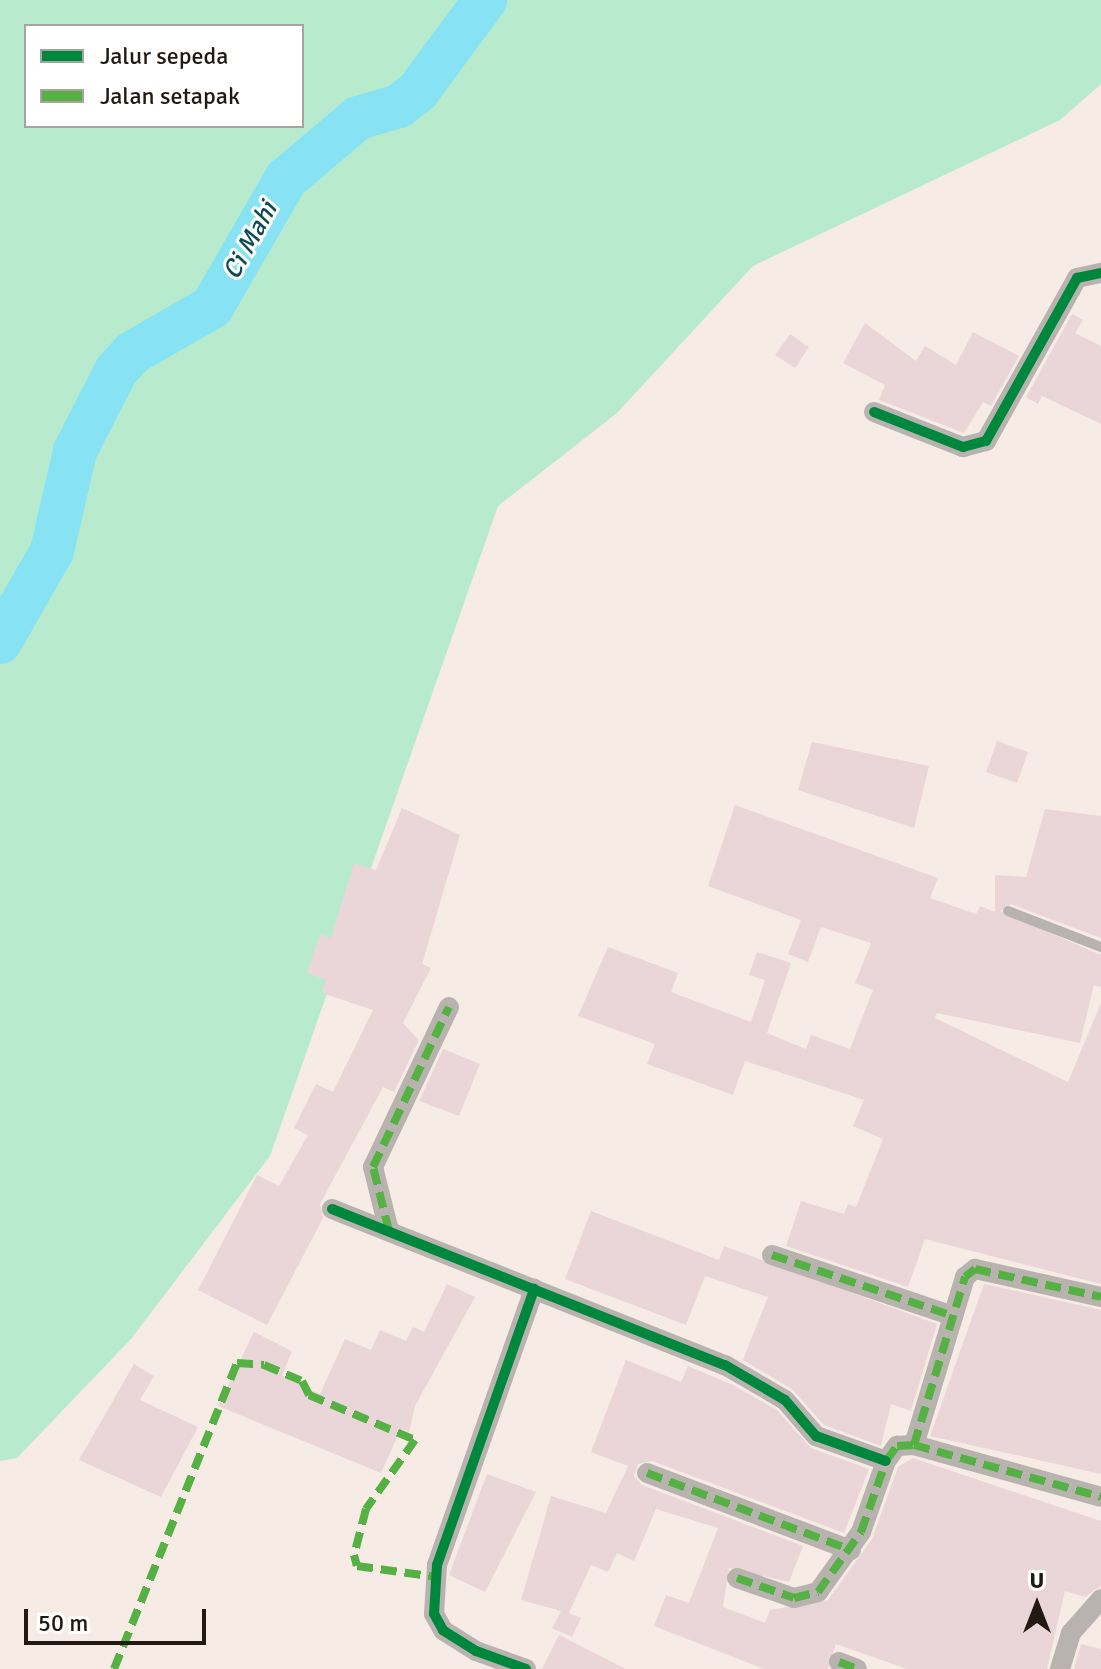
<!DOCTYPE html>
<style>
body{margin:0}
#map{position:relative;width:1101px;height:1669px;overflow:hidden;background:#f6ebe5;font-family:Signika,sans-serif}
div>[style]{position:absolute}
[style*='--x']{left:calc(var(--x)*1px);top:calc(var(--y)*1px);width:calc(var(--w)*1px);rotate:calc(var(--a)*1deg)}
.green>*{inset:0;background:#b8ebce}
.river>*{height:44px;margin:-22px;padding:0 22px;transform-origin:22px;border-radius:22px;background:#87e3f4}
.building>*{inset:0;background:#ead6d9}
.lane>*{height:10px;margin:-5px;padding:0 5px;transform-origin:5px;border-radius:5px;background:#b9b3b0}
.street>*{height:20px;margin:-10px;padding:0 10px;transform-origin:10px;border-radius:10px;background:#b9b3b0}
.quiet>*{height:8px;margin-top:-4px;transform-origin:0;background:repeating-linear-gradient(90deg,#55b144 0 16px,transparent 0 24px)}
.cycleway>*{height:10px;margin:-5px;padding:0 5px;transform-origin:5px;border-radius:5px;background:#00873e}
span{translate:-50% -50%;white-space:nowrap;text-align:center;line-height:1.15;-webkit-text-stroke:6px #fff;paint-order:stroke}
.water-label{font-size:26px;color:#0e4b55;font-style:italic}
.legend{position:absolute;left:24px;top:24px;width:280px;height:104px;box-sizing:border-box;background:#fff;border:2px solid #a7a3a0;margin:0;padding:10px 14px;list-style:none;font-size:24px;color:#221912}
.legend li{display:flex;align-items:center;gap:16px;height:40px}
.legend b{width:40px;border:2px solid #a7a3a0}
.north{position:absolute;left:997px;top:1565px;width:80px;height:80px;-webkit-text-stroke:6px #fff;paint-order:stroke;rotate:0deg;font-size:22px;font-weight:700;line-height:32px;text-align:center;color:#221912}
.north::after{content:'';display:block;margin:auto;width:28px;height:36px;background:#221912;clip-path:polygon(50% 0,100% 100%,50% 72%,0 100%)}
.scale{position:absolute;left:24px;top:1609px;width:182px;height:36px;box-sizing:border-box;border:4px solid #221912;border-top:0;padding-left:10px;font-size:24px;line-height:28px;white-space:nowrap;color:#221912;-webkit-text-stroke:6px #fff;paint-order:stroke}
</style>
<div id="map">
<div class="green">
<i style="clip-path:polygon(evenodd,0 0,1101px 0,1101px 84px,1060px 120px,753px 266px,617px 413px,498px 506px,270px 1156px,131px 1339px,17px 1458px,0 1461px,0 0,26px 26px,302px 26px,302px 126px,26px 126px,26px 26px)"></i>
</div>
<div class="river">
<i style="--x:0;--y:642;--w:105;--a:-60.3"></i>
<i style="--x:52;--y:551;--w:103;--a:-77"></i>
<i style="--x:75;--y:451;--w:90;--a:-62.9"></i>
<i style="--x:116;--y:371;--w:24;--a:-48"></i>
<i style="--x:132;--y:353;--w:92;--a:-29.9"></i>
<i style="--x:212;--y:307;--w:148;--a:-60"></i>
<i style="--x:286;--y:179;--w:94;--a:-40.3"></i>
<i style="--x:358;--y:118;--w:43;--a:-16.3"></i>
<i style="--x:399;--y:106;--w:24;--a:-38"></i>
<i style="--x:418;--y:91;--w:113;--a:-53.6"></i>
</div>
<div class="building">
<i style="clip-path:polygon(1072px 314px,1083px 320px,1075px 333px,1101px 346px,1101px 424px,1042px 396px,1038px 404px,1026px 397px)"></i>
<i style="clip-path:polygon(865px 323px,916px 361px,925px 346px,956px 365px,973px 332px,1019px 356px,991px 406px,983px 402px,964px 433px,879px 400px,885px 385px,843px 363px)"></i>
<i style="clip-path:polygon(790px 334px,809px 347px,795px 368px,775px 355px)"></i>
<i style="clip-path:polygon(997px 741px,1028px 752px,1017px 783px,986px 772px)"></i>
<i style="clip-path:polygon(812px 742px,929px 766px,914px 828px,798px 790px)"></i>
<i style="clip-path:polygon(735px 805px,938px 878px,930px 898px,976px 914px,980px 906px,995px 912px,995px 875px,1026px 877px,1045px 809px,1101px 816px,1101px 938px,1011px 904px,1000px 911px,1101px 955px,1101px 987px,1094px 985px,1080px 1043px,937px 1013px,935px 1018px,1068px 1082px,1101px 1003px,1101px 1284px,925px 1239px,908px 1287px,786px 1246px,801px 1201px,844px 1214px,848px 1204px,856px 1207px,883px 1139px,853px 1126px,864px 1100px,745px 1061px,733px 1095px,647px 1064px,655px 1044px,578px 1016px,608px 947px,678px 973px,671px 992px,751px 1022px,765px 980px,749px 975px,757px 952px,791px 963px,767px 1033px,806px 1049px,811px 1035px,850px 1049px,873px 990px,855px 983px,871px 943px,821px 927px,808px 962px,788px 954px,801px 920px,708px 886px)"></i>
<i style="clip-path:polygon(402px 808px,460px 835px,422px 964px,431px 968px,403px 1023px,419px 1040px,394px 1092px,383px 1087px,320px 1204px,323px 1218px,267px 1325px,198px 1290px,257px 1175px,279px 1186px,308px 1135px,294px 1128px,316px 1084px,333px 1092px,373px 1010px,322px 993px,326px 980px,307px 973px,320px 934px,331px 938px,354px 863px,376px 870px)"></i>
<i style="clip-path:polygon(443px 1049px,480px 1064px,459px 1116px,419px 1101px)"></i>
<i style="clip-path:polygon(591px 1211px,719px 1260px,724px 1246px,937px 1324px,911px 1411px,891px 1404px,881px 1446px,824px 1425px,792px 1389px,743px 1360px,768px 1297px,705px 1276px,686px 1325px,565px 1279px)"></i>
<i style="clip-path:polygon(447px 1284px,475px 1297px,415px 1406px,409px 1432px,401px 1429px,381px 1473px,218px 1406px,254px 1332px,292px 1351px,282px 1376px,320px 1394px,345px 1339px,371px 1350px,380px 1330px,406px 1341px,413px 1327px,424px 1332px)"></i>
<i style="clip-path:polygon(984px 1284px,1101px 1310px,1101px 1474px,930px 1436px)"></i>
<i style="clip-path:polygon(626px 1360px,681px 1382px,688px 1366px,733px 1385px,777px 1410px,811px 1448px,869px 1469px,844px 1533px,652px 1461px,638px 1464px,634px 1476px,642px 1485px,803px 1546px,789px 1582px,729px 1568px,723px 1607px,765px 1623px,770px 1610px,828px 1600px,872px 1539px,898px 1467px,913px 1458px,1101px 1521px,1101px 1586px,1085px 1597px,1065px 1591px,1047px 1669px,907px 1669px,836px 1644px,828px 1669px,764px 1669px,654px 1626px,666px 1595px,689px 1603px,718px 1528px,656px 1509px,634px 1561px,617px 1553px,608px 1572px,591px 1565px,569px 1613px,581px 1618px,572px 1637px,552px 1628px,561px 1611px,521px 1600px,551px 1496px,606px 1513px,628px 1466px,591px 1452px)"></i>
<i style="clip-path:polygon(134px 1364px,154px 1376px,140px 1400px,198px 1427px,161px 1497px,79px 1460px)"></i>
<i style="clip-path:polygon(487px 1474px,536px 1492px,485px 1592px,449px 1575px)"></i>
<i style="clip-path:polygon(559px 1635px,626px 1669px,542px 1669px)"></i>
<i style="clip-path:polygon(1081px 1644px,1101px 1649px,1101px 1669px,1074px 1669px)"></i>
</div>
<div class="lane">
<i style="--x:1008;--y:911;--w:100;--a:21.2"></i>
</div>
<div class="street">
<i style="--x:874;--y:412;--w:96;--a:21.5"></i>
<i style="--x:963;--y:447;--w:24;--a:-15"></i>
<i style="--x:986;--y:441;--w:187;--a:-60.8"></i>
<i style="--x:1077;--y:278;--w:25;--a:-12"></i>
<i style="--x:332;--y:1209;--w:423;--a:21.7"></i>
<i style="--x:725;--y:1365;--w:69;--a:30.3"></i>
<i style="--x:785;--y:1400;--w:48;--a:49.3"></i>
<i style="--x:816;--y:1436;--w:74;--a:19.7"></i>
<i style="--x:389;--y:1231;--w:66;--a:-104"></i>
<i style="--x:373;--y:1167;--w:177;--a:-64.6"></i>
<i style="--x:772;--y:1255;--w:191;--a:18.6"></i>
<i style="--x:914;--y:1445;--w:194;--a:15.5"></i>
<i style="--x:647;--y:1473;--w:218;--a:20.7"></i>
<i style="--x:737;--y:1578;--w:60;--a:19.3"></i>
<i style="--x:794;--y:1598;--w:25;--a:-14"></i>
<i style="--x:818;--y:1592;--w:74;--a:-54.4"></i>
<i style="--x:861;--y:1532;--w:75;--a:-70.6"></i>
<i style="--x:886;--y:1461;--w:19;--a:-54"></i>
<i style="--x:897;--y:1446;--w:17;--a:-3"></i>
<i style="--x:914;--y:1445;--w:176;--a:-73.1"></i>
<i style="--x:965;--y:1277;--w:13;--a:-39"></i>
<i style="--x:975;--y:1269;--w:129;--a:12.5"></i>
<i style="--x:839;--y:1662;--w:19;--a:21"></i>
<i style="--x:526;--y:1669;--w:53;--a:-160.2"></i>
<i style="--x:476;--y:1651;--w:39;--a:-148"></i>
<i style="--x:443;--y:1630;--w:18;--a:-119"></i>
<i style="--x:434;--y:1614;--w:49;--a:-86.5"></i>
<i style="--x:437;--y:1565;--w:293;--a:-70.6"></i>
<i style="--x:1060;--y:1669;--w:38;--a:-73"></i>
<i style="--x:1071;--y:1633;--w:45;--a:-48.6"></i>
</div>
<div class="quiet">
<i style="--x:389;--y:1231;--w:66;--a:-104"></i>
<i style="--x:373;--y:1167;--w:177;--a:-64.6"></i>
<i style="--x:772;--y:1255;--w:191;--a:18.6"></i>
<i style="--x:914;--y:1445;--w:194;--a:15.5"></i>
<i style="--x:647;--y:1473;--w:218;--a:20.7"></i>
<i style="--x:737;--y:1578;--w:60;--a:19.3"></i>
<i style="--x:794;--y:1598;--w:25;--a:-14"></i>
<i style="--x:818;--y:1592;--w:74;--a:-54.4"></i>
<i style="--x:861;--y:1532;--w:75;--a:-70.6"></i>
<i style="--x:886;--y:1461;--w:19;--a:-54"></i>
<i style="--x:897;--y:1446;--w:17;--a:-3"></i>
<i style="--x:914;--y:1445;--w:176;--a:-73.1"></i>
<i style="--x:965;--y:1277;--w:13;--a:-39"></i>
<i style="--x:975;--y:1269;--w:129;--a:12.5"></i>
<i style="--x:839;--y:1662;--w:19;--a:21"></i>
<i style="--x:114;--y:1669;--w:330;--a:-68.1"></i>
<i style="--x:237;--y:1363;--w:27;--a:4"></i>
<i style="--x:264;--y:1365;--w:41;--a:22.8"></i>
<i style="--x:302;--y:1381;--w:16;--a:63"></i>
<i style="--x:309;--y:1395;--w:115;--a:23"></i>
<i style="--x:415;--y:1440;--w:85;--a:125.4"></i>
<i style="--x:366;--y:1509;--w:48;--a:104.6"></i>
<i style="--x:354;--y:1555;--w:11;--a:75"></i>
<i style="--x:357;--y:1566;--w:80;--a:7.9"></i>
</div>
<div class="cycleway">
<i style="--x:874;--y:412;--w:96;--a:21.5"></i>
<i style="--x:963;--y:447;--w:24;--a:-15"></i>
<i style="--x:986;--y:441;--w:187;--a:-60.8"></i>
<i style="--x:1077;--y:278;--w:25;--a:-12"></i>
<i style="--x:332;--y:1209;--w:423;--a:21.7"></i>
<i style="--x:725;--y:1365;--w:69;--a:30.3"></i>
<i style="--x:785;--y:1400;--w:48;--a:49.3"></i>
<i style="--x:816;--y:1436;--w:74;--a:19.7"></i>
<i style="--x:526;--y:1669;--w:53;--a:-160.2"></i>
<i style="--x:476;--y:1651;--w:39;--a:-148"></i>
<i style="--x:443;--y:1630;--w:18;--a:-119"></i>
<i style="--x:434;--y:1614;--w:49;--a:-86.5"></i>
<i style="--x:437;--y:1565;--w:293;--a:-70.6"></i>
</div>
<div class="water-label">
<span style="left:251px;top:241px;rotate:-61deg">Ci Mahi</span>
</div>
<ul class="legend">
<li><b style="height:10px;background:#00873e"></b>Jalur sepeda</li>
<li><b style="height:10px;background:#55b144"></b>Jalan setapak</li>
</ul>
<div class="north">U</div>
<div class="scale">50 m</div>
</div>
